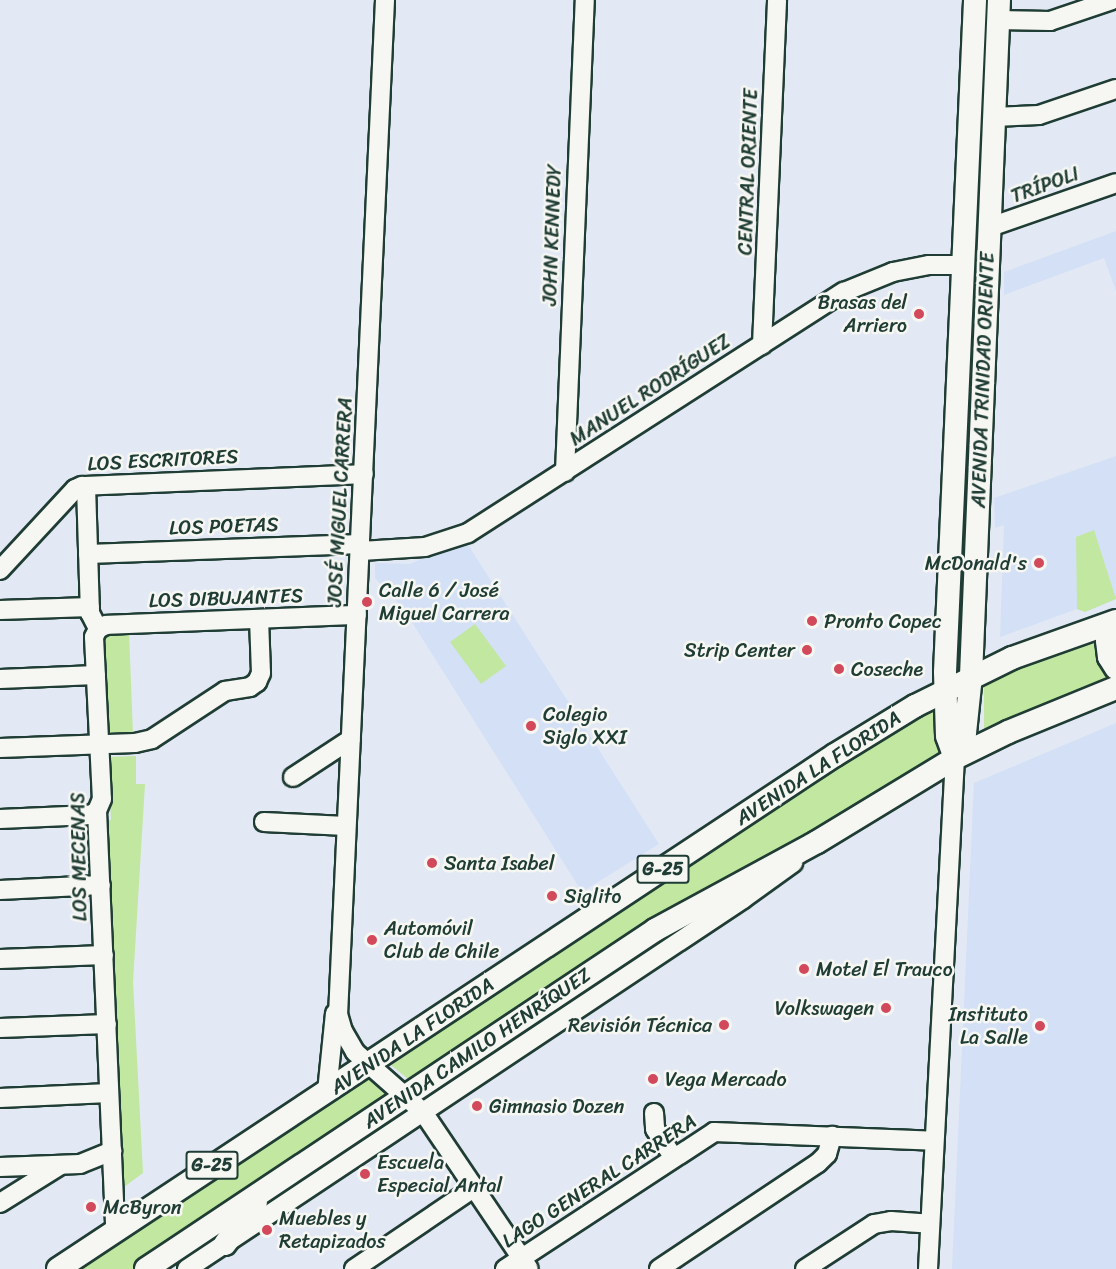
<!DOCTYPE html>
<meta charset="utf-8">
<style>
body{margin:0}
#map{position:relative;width:1116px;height:1269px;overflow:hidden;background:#e2e9f4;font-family:Sriracha,sans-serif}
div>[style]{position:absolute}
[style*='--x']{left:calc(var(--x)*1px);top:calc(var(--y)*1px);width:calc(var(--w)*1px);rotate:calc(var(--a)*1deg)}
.built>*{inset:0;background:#d4e0f6}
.green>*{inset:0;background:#c1e7a1}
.roads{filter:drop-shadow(2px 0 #1f3d34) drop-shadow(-2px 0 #1f3d34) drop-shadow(0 2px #1f3d34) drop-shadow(0 -2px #1f3d34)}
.minor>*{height:18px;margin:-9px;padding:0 9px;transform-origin:9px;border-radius:9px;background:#f6f6f2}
.major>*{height:22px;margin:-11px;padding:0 11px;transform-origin:11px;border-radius:11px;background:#f6f6f2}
.dots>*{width:16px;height:16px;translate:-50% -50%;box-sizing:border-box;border:3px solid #f6f6f2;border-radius:50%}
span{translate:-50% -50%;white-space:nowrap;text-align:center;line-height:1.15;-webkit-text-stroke:5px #f6f6f2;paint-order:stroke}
.shield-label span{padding:2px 4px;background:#f6f6f2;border:2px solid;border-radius:4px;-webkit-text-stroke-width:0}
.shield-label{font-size:18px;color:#1f3d34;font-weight:700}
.street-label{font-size:20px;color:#1f3d34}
.poi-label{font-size:20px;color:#1f3d34}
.right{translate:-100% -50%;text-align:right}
.left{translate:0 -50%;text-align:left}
</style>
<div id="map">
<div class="built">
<i style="clip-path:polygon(1116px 231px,1116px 291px,1104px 258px,1004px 295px,1004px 272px)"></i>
<i style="clip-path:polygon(1116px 456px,1116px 599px,1085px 612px,1077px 609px,1000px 637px,1004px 525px,995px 528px,994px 498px)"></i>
<i style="clip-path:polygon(465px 540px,659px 844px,582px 892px,403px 608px,375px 578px,375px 563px,410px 564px)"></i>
<i style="clip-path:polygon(1116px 723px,1116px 1269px,952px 1269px,974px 783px)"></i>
</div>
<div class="green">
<i style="clip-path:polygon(1094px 530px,1116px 599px,1085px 612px,1077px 609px,1076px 537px)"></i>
<i style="clip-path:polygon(475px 624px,506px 666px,481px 684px,450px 642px)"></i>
<i style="clip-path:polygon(1116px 631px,1116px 677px,984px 731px,984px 681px)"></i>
<i style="clip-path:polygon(129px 632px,133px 735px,107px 736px,103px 633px)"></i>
<i style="clip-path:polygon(938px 705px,939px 753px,760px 864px,683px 901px,414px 1084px,391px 1065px,760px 816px)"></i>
<i style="clip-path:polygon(136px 756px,136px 784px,145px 784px,133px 982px,143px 1173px,120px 1190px,106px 821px,111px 820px,108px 757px)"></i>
<i style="clip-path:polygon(368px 1079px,390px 1099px,135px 1269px,80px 1269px)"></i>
</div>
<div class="roads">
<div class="minor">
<i style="--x:385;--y:0;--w:1015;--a:92.65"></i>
<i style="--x:338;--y:1014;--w:18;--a:74"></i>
<i style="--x:343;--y:1031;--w:24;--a:60"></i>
<i style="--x:355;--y:1052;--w:91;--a:41.4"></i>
<i style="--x:423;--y:1112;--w:189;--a:56"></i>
<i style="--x:998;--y:20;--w:52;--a:1.1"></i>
<i style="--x:1050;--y:21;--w:65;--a:-18.7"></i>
<i style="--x:994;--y:117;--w:45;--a:-2.5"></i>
<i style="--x:1039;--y:115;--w:81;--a:-18.7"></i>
<i style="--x:990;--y:227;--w:133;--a:-19.2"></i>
<i style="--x:762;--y:345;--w:345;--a:-87.5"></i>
<i style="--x:565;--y:472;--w:472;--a:-87.6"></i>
<i style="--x:86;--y:486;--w:127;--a:88.2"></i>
<i style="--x:90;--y:613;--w:18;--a:63"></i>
<i style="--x:361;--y:551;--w:64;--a:-3.6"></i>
<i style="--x:425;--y:547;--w:45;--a:-18"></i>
<i style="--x:468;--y:533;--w:447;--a:-32.7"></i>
<i style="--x:844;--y:292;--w:53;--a:-22.2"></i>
<i style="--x:893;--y:272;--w:37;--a:-11"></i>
<i style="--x:929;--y:265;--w:34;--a:0"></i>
<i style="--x:88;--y:554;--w:273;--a:-2.1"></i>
<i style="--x:0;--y:570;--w:110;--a:-47.2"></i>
<i style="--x:75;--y:489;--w:8;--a:-23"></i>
<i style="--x:82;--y:486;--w:282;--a:-2.4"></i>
<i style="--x:0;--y:610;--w:90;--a:-1.9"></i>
<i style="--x:98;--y:629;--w:9;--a:117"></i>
<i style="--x:94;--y:637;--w:162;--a:87.2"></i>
<i style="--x:102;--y:799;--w:13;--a:113"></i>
<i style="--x:97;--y:811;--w:419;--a:87.5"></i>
<i style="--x:98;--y:629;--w:9;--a:-27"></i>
<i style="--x:106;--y:625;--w:251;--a:-2.3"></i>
<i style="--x:0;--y:679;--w:96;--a:-2.4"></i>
<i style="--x:0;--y:748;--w:135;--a:-2.1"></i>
<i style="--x:135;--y:743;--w:17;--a:-13"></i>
<i style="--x:152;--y:739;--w:87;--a:-33.3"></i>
<i style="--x:225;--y:691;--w:25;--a:-9"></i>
<i style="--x:250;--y:687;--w:9;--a:-36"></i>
<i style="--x:257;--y:682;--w:10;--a:-66"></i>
<i style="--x:261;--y:673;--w:54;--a:-92.1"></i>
<i style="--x:293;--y:777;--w:69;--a:-33.2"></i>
<i style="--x:0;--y:819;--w:90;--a:-2.5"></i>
<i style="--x:90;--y:815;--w:8;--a:-30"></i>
<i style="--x:264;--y:822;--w:82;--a:2.8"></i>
<i style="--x:0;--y:890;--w:101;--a:-2.8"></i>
<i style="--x:0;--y:959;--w:104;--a:-2.2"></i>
<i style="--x:0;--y:1028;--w:107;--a:-2.1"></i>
<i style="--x:327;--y:1092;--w:79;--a:-84.2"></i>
<i style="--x:0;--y:1098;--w:109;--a:-2.6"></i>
<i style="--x:654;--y:1113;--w:16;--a:86"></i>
<i style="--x:655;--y:1129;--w:33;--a:57"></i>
<i style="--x:0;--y:1167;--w:80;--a:-2.1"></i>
<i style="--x:80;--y:1164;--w:35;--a:-22"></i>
<i style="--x:0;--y:1203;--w:70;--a:-32.1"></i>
<i style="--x:187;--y:1269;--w:668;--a:-33.64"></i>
<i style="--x:743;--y:899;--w:62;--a:-35.8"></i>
<i style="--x:354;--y:1269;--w:146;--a:-34.1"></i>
<i style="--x:505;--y:1269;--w:250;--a:-33.2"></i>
<i style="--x:714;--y:1132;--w:220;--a:2.3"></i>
<i style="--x:659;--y:1269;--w:191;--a:-33.7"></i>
<i style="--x:818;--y:1163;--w:13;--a:-45"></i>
<i style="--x:827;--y:1154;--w:19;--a:-74"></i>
<i style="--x:805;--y:1269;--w:82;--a:-33.1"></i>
<i style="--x:874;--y:1224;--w:17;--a:-10"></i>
<i style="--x:891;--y:1221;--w:39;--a:4"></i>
<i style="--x:928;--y:1269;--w:512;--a:-86.98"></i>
</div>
<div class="major">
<i style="--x:1116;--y:622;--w:21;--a:115"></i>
<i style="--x:1107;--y:641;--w:16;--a:83"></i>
<i style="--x:1109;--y:657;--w:13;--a:58"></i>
<i style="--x:955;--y:758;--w:27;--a:-68"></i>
<i style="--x:965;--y:733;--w:57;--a:-84"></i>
<i style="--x:971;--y:676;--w:677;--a:-87.63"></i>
<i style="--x:955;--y:758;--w:23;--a:-110"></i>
<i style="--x:947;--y:736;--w:64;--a:-91.8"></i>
<i style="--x:945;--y:672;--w:673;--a:-87.44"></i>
<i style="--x:225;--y:1244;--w:52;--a:-53.6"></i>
<i style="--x:58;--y:1269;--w:932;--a:-33.49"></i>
<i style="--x:835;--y:755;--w:94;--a:-31.5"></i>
<i style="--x:915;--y:706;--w:108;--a:-26.3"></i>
<i style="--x:1012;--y:658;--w:110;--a:-19.6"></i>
<i style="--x:146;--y:1269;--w:612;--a:-33.66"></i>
<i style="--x:655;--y:930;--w:184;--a:-28.5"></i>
<i style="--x:817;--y:842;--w:162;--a:-31.3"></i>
<i style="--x:955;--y:758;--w:59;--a:-26.1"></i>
<i style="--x:1008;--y:732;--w:117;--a:-22.2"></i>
</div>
</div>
<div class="dots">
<i style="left:919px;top:314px;background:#d1495b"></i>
<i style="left:1039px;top:563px;background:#d1495b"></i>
<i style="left:367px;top:602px;background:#d1495b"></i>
<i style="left:812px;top:621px;background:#d1495b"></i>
<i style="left:807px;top:650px;background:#d1495b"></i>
<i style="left:839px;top:669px;background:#d1495b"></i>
<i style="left:531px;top:726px;background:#d1495b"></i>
<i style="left:432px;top:863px;background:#d1495b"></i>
<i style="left:552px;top:896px;background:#d1495b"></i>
<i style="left:372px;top:940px;background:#d1495b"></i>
<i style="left:804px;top:969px;background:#d1495b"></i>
<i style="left:886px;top:1008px;background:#d1495b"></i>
<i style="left:724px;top:1025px;background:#d1495b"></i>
<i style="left:1040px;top:1026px;background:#d1495b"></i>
<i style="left:653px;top:1079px;background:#d1495b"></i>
<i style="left:477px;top:1106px;background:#d1495b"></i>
<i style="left:365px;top:1174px;background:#d1495b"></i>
<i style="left:91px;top:1207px;background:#d1495b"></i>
<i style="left:267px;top:1230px;background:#d1495b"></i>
</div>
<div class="shield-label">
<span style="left:663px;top:869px">G-25</span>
<span style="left:212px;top:1165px">G-25</span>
</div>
<div class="street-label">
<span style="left:748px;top:172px;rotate:-88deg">CENTRAL ORIENTE</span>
<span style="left:1045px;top:185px;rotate:-20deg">TRÍPOLI</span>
<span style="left:552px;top:235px;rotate:-88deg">JOHN KENNEDY</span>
<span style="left:983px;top:380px;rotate:-88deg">AVENIDA TRINIDAD ORIENTE</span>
<span style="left:650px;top:390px;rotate:-33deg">MANUEL RODRÍGUEZ</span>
<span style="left:163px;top:460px;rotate:-3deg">LOS ESCRITORES</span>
<span style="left:340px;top:502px;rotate:-87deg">JOSÉ MIGUEL CARRERA</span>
<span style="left:224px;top:526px;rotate:-2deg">LOS POETAS</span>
<span style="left:226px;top:598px;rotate:-2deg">LOS DIBUJANTES</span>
<span style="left:818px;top:768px;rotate:-33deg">AVENIDA LA FLORIDA</span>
<span style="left:79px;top:857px;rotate:-91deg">LOS MECENAS</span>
<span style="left:412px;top:1036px;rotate:-34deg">AVENIDA LA FLORIDA</span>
<span style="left:477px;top:1048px;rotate:-34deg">AVENIDA CAMILO HENRÍQUEZ</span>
<span style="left:599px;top:1181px;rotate:-33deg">LAGO GENERAL CARRERA</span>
</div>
<div class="poi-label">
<span class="right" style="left:907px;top:314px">Brasas del<br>Arriero</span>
<span class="right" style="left:1027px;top:563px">McDonald's</span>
<span class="left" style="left:379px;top:602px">Calle 6 / José<br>Miguel Carrera</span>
<span class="left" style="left:824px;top:621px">Pronto Copec</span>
<span class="right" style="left:795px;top:650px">Strip Center</span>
<span class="left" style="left:851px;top:669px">Coseche</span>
<span class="left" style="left:543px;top:726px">Colegio<br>Siglo XXI</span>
<span class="left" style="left:444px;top:863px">Santa Isabel</span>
<span class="left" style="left:564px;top:896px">Siglito</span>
<span class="left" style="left:384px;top:940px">Automóvil<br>Club de Chile</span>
<span class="left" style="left:816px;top:969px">Motel El Trauco</span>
<span class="right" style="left:874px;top:1008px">Volkswagen</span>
<span class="right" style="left:1028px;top:1026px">Instituto<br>La Salle</span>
<span class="right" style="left:712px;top:1025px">Revisión Técnica</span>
<span class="left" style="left:665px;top:1079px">Vega Mercado</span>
<span class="left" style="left:489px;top:1106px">Gimnasio Dozen</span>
<span class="left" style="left:377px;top:1174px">Escuela<br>Especial Antal</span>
<span class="left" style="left:103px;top:1207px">McByron</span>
<span class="left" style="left:279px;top:1230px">Muebles y<br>Retapizados</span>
</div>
</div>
